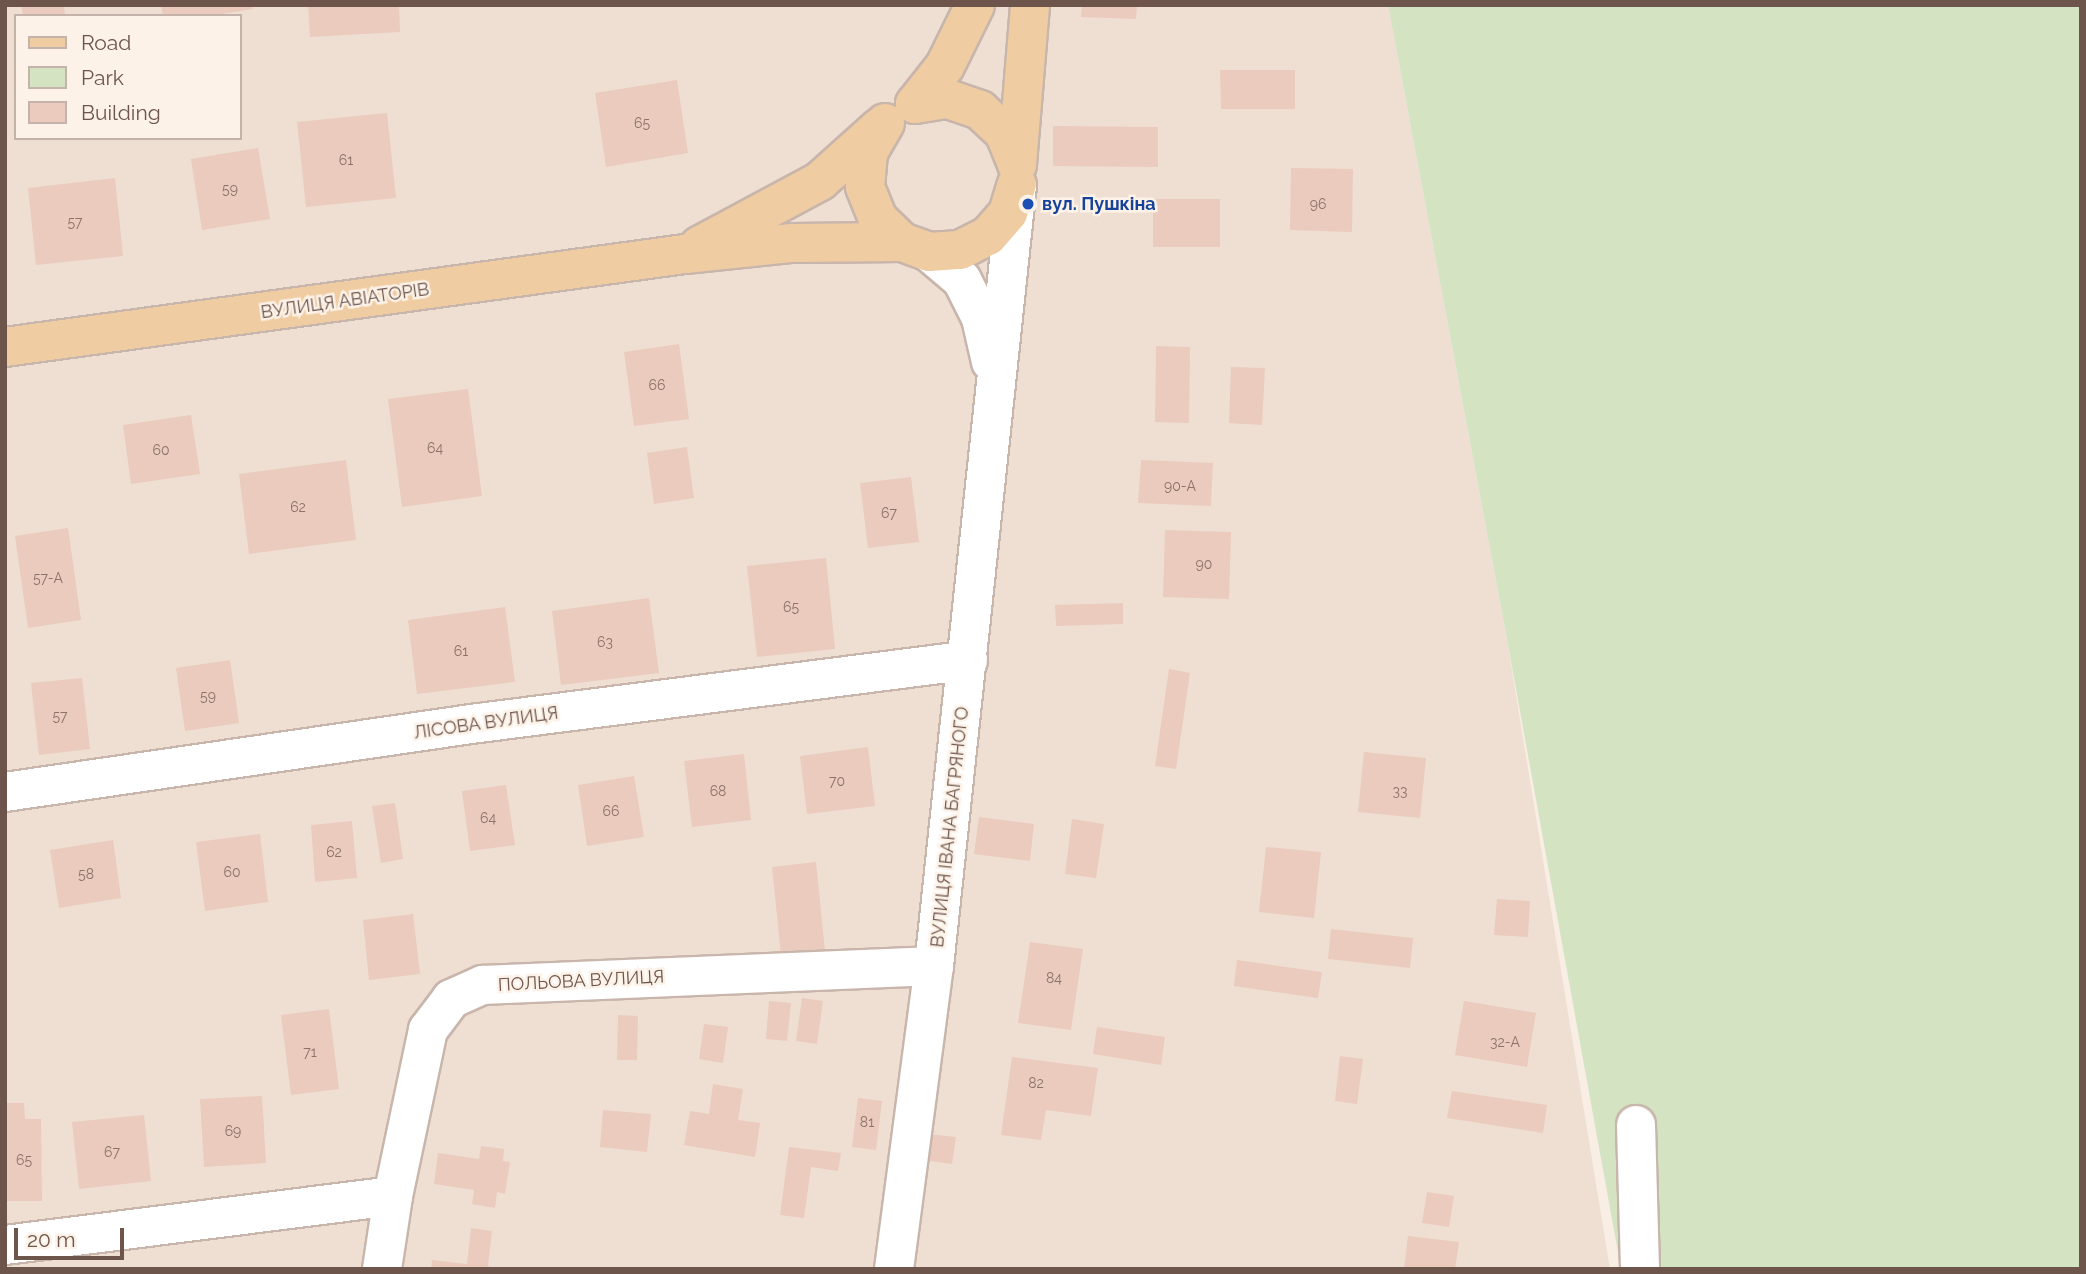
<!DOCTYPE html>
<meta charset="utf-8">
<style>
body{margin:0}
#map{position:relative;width:2086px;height:1274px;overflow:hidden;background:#f9eee3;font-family:Raleway,sans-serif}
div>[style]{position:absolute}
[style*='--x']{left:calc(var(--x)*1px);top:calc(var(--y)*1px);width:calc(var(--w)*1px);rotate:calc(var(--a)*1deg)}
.residential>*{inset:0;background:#efdfd2}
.green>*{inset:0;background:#d4e4c3}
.building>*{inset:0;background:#eacbbe}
.roads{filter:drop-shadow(2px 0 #c8b5ab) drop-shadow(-2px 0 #c8b5ab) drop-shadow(0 2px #c8b5ab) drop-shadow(0 -2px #c8b5ab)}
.minor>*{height:38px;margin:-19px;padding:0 19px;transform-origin:19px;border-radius:19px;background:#fff}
.major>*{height:38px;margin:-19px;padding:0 19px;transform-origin:19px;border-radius:19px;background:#f0cca2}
.dots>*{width:19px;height:19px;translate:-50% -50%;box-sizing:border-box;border:4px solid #fcf2e8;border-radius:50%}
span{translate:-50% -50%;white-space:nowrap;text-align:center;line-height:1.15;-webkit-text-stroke:5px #fcf2e8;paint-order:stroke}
.number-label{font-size:14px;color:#8c7268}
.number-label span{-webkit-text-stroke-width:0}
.transit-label{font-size:18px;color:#164399;font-weight:700}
.left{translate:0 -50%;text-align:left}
.street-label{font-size:18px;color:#6d554c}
.frame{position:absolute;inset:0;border:7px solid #6d554c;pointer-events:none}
.legend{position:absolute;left:14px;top:14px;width:228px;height:126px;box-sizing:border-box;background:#fcf2e8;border:2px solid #c3b3aa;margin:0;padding:9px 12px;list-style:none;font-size:21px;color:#6d554c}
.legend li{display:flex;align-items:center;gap:14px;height:35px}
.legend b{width:35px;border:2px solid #c3b3aa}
.scale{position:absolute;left:14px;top:1228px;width:110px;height:32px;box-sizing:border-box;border:4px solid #6d554c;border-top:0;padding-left:9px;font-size:21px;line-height:24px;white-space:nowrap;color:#6d554c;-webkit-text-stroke:5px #fcf2e8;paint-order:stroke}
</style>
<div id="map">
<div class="residential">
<i style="clip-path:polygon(evenodd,5px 5px,1388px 5px,1506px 634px,1610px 1269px,5px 1269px,5px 5px,16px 16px,240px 16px,240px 138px,16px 138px,16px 16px)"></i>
</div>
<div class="green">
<i style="clip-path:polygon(1388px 5px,2081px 5px,2081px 1269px,1621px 1269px,1506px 634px)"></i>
</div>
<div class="building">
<i style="clip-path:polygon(21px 5px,64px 5px,65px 16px,23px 16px)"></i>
<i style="clip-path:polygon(161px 5px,252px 5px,253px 9px,209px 16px,163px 16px)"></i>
<i style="clip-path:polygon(308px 5px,399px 5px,400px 32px,310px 37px)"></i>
<i style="clip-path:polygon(1082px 5px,1137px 5px,1136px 19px,1081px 17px)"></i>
<i style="clip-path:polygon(1220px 70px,1295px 70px,1295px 109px,1221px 109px)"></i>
<i style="clip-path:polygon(677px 80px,688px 153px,606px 167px,595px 93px)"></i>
<i style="clip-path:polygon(387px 113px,396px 198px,306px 207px,297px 122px)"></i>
<i style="clip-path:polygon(1053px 126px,1158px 127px,1158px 167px,1053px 166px)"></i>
<i style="clip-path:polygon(258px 148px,270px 219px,202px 230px,191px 159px)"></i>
<i style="clip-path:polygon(1291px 168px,1353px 169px,1352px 232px,1290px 230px)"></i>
<i style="clip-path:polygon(115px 178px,123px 256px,36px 265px,28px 188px)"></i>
<i style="clip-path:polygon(1153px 199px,1220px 199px,1220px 247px,1153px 247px)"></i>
<i style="clip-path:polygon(679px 344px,689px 419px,634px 426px,624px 352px)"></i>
<i style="clip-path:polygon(1156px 346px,1190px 347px,1189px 423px,1155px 422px)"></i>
<i style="clip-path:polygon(1231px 367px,1265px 368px,1262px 425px,1229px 423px)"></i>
<i style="clip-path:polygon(468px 389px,482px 496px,402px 507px,388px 399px)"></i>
<i style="clip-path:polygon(191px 415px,200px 474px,131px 484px,123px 425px)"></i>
<i style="clip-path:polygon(687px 447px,694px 498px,654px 504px,647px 453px)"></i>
<i style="clip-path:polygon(346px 460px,356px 540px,249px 554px,239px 474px)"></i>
<i style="clip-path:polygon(1141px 460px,1213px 463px,1211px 506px,1138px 503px)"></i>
<i style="clip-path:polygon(911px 477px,919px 542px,868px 548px,860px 483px)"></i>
<i style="clip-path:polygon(68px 528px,81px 620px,28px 628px,15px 536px)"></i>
<i style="clip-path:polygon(1165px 530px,1231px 532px,1229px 599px,1163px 597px)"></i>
<i style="clip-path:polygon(826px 558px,835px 649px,757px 657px,747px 566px)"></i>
<i style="clip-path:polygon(649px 598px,659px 673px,561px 685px,552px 611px)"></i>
<i style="clip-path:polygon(1123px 603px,1123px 624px,1056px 626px,1055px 605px)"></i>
<i style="clip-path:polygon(505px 607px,515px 682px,417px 694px,408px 620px)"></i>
<i style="clip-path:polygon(230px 660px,239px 723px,185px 731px,176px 668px)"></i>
<i style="clip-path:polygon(1169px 669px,1190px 673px,1176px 769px,1155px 766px)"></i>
<i style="clip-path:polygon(82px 678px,90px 749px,39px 755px,31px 683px)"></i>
<i style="clip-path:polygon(868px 747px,875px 806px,807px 814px,800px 756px)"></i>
<i style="clip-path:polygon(1364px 752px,1426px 758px,1420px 818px,1358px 812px)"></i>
<i style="clip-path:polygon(744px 754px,751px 820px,692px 827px,684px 761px)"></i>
<i style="clip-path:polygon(634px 776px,644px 837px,587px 846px,578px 785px)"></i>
<i style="clip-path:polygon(506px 785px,515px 845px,470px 851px,462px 791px)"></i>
<i style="clip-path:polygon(395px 803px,403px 859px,381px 863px,372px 806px)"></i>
<i style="clip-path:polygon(979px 817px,1034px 824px,1030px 861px,974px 854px)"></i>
<i style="clip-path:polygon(1072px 819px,1104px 824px,1096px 878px,1065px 874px)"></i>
<i style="clip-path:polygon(352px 821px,357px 878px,315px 882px,311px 825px)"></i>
<i style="clip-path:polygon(260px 834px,268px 902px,205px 911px,196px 842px)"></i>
<i style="clip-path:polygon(113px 840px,121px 898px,59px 908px,50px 850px)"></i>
<i style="clip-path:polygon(1266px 847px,1321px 852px,1314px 918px,1259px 912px)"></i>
<i style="clip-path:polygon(816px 862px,826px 961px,782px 965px,772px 867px)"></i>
<i style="clip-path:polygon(1497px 899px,1530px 901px,1528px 937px,1494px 935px)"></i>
<i style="clip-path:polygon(413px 914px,420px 974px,369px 980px,363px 920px)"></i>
<i style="clip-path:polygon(1331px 929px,1413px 938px,1410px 968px,1328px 959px)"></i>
<i style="clip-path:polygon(1030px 942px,1083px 949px,1071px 1030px,1018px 1023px)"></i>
<i style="clip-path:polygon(1237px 960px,1322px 972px,1318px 998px,1234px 986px)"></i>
<i style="clip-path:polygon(802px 998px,823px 1001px,817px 1044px,796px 1041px)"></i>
<i style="clip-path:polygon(769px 1001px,791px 1003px,787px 1041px,766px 1039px)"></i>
<i style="clip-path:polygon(1464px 1001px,1536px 1013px,1527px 1067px,1455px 1055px)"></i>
<i style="clip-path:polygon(329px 1009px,339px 1089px,291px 1095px,281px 1015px)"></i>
<i style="clip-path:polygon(618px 1015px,638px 1016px,637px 1060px,617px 1060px)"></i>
<i style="clip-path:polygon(704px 1024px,728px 1027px,723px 1063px,699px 1059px)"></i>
<i style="clip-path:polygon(1097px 1027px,1165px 1037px,1161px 1065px,1093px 1054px)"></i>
<i style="clip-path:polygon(1340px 1056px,1363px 1059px,1357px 1104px,1335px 1101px)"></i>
<i style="clip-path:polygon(1012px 1057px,1098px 1068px,1091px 1116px,1046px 1110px,1041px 1140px,1001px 1135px)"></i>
<i style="clip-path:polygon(713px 1084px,743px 1089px,738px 1120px,760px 1123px,755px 1157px,684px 1145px,690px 1111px,709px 1114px)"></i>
<i style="clip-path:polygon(1452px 1091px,1547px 1105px,1543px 1133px,1447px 1118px)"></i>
<i style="clip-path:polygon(262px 1096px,266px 1163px,204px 1167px,200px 1099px)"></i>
<i style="clip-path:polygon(858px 1098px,882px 1101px,876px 1150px,852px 1147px)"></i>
<i style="clip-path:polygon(5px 1103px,24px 1103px,25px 1119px,41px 1119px,42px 1201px,5px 1201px)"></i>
<i style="clip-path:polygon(603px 1110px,651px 1114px,647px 1152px,600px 1147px)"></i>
<i style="clip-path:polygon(144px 1115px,151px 1181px,79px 1189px,72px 1122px)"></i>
<i style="clip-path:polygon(927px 1134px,956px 1137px,952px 1164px,924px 1160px)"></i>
<i style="clip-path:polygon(481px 1146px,504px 1149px,503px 1161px,510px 1162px,505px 1194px,497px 1192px,495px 1208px,472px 1204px,474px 1190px,434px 1184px,438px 1153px,479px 1159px)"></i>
<i style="clip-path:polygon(789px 1147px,841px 1153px,838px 1171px,811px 1167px,804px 1218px,780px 1215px)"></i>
<i style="clip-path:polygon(1427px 1192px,1454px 1196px,1449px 1227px,1422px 1223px)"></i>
<i style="clip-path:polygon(471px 1228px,492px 1231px,488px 1266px,496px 1269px,431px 1269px,432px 1260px,467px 1264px)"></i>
<i style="clip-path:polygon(1408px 1236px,1459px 1242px,1455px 1269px,1404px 1269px)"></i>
</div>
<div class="roads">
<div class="minor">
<i style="--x:929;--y:252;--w:43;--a:40.3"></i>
<i style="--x:962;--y:280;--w:42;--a:63.4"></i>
<i style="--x:981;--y:318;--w:45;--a:77.2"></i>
<i style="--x:5;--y:792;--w:479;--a:-8.3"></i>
<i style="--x:479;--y:723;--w:493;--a:-7.3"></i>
<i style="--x:1636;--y:1125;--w:144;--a:88.4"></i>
<i style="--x:5;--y:1245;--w:391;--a:-7.2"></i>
<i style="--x:393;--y:1196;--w:170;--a:-78.1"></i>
<i style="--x:428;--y:1030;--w:39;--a:-53"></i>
<i style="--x:451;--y:999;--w:35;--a:-24"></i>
<i style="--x:483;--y:985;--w:451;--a:-2.4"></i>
<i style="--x:382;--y:1269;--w:74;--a:-81.4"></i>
<i style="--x:894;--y:1269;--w:306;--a:-82.5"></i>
<i style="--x:934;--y:966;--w:784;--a:-83.93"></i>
</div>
<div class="major">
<i style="--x:915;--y:104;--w:33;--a:-9"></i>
<i style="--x:948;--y:99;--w:34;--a:19"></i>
<i style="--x:980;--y:110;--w:33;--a:43"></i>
<i style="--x:1004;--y:132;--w:35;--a:68"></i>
<i style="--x:915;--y:104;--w:48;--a:-51.7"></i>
<i style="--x:945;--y:66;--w:68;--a:-63.8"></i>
<i style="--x:885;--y:123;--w:34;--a:120"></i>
<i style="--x:868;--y:153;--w:34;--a:95"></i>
<i style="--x:865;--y:187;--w:35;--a:68"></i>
<i style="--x:878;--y:219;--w:33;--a:44"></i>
<i style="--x:902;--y:242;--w:29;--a:20"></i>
<i style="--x:929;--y:252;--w:31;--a:-4"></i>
<i style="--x:960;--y:250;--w:31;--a:-27"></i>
<i style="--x:988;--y:236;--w:30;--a:-49"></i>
<i style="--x:1008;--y:213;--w:30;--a:-73"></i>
<i style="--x:1017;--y:164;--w:160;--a:-85.3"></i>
<i style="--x:699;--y:246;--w:137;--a:-28.2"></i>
<i style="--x:820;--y:181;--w:79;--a:-41.9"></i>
<i style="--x:5;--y:347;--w:686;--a:-7.79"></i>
<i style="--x:685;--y:254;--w:108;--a:-5.9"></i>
<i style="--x:792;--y:243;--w:110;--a:-0.5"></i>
</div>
</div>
<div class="dots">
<i style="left:1028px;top:204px;background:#1a4fb4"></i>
</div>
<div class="number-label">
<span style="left:642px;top:123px">65</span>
<span style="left:346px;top:160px">61</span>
<span style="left:230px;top:189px">59</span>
<span style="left:1318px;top:204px">96</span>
<span style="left:75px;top:222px">57</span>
<span style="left:657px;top:385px">66</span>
<span style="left:435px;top:448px">64</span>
<span style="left:161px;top:450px">60</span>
<span style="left:1180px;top:486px">90-А</span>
<span style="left:298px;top:507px">62</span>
<span style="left:889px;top:513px">67</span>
<span style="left:1204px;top:564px">90</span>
<span style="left:48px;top:578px">57-А</span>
<span style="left:791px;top:607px">65</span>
<span style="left:605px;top:642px">63</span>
<span style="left:461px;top:651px">61</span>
<span style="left:208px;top:696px">59</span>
<span style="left:60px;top:716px">57</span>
<span style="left:837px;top:781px">70</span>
<span style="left:718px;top:791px">68</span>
<span style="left:1400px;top:791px">33</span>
<span style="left:611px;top:811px">66</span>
<span style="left:488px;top:818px">64</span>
<span style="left:334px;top:852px">62</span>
<span style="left:232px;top:872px">60</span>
<span style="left:86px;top:874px">58</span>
<span style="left:1054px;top:978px">84</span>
<span style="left:1505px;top:1042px">32-А</span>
<span style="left:310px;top:1052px">71</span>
<span style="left:1036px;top:1083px">82</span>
<span style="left:867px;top:1122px">81</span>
<span style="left:233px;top:1131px">69</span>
<span style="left:112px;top:1152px">67</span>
<span style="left:24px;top:1160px">65</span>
</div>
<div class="transit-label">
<span class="left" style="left:1042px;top:204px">вул. Пушкіна</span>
</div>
<div class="street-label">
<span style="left:345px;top:301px;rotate:-8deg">ВУЛИЦЯ АВІАТОРІВ</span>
<span style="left:486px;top:723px;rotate:-8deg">ЛІСОВА ВУЛИЦЯ</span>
<span style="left:950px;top:827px;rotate:-84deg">ВУЛИЦЯ ІВАНА БАГРЯНОГО</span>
<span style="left:581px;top:981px;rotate:-3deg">ПОЛЬОВА ВУЛИЦЯ</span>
</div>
<div class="frame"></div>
<ul class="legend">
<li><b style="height:9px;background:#f0cca2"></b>Road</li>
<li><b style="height:19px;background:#d4e4c3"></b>Park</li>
<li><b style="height:19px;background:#eacbbe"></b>Building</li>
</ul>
<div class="scale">20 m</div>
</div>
